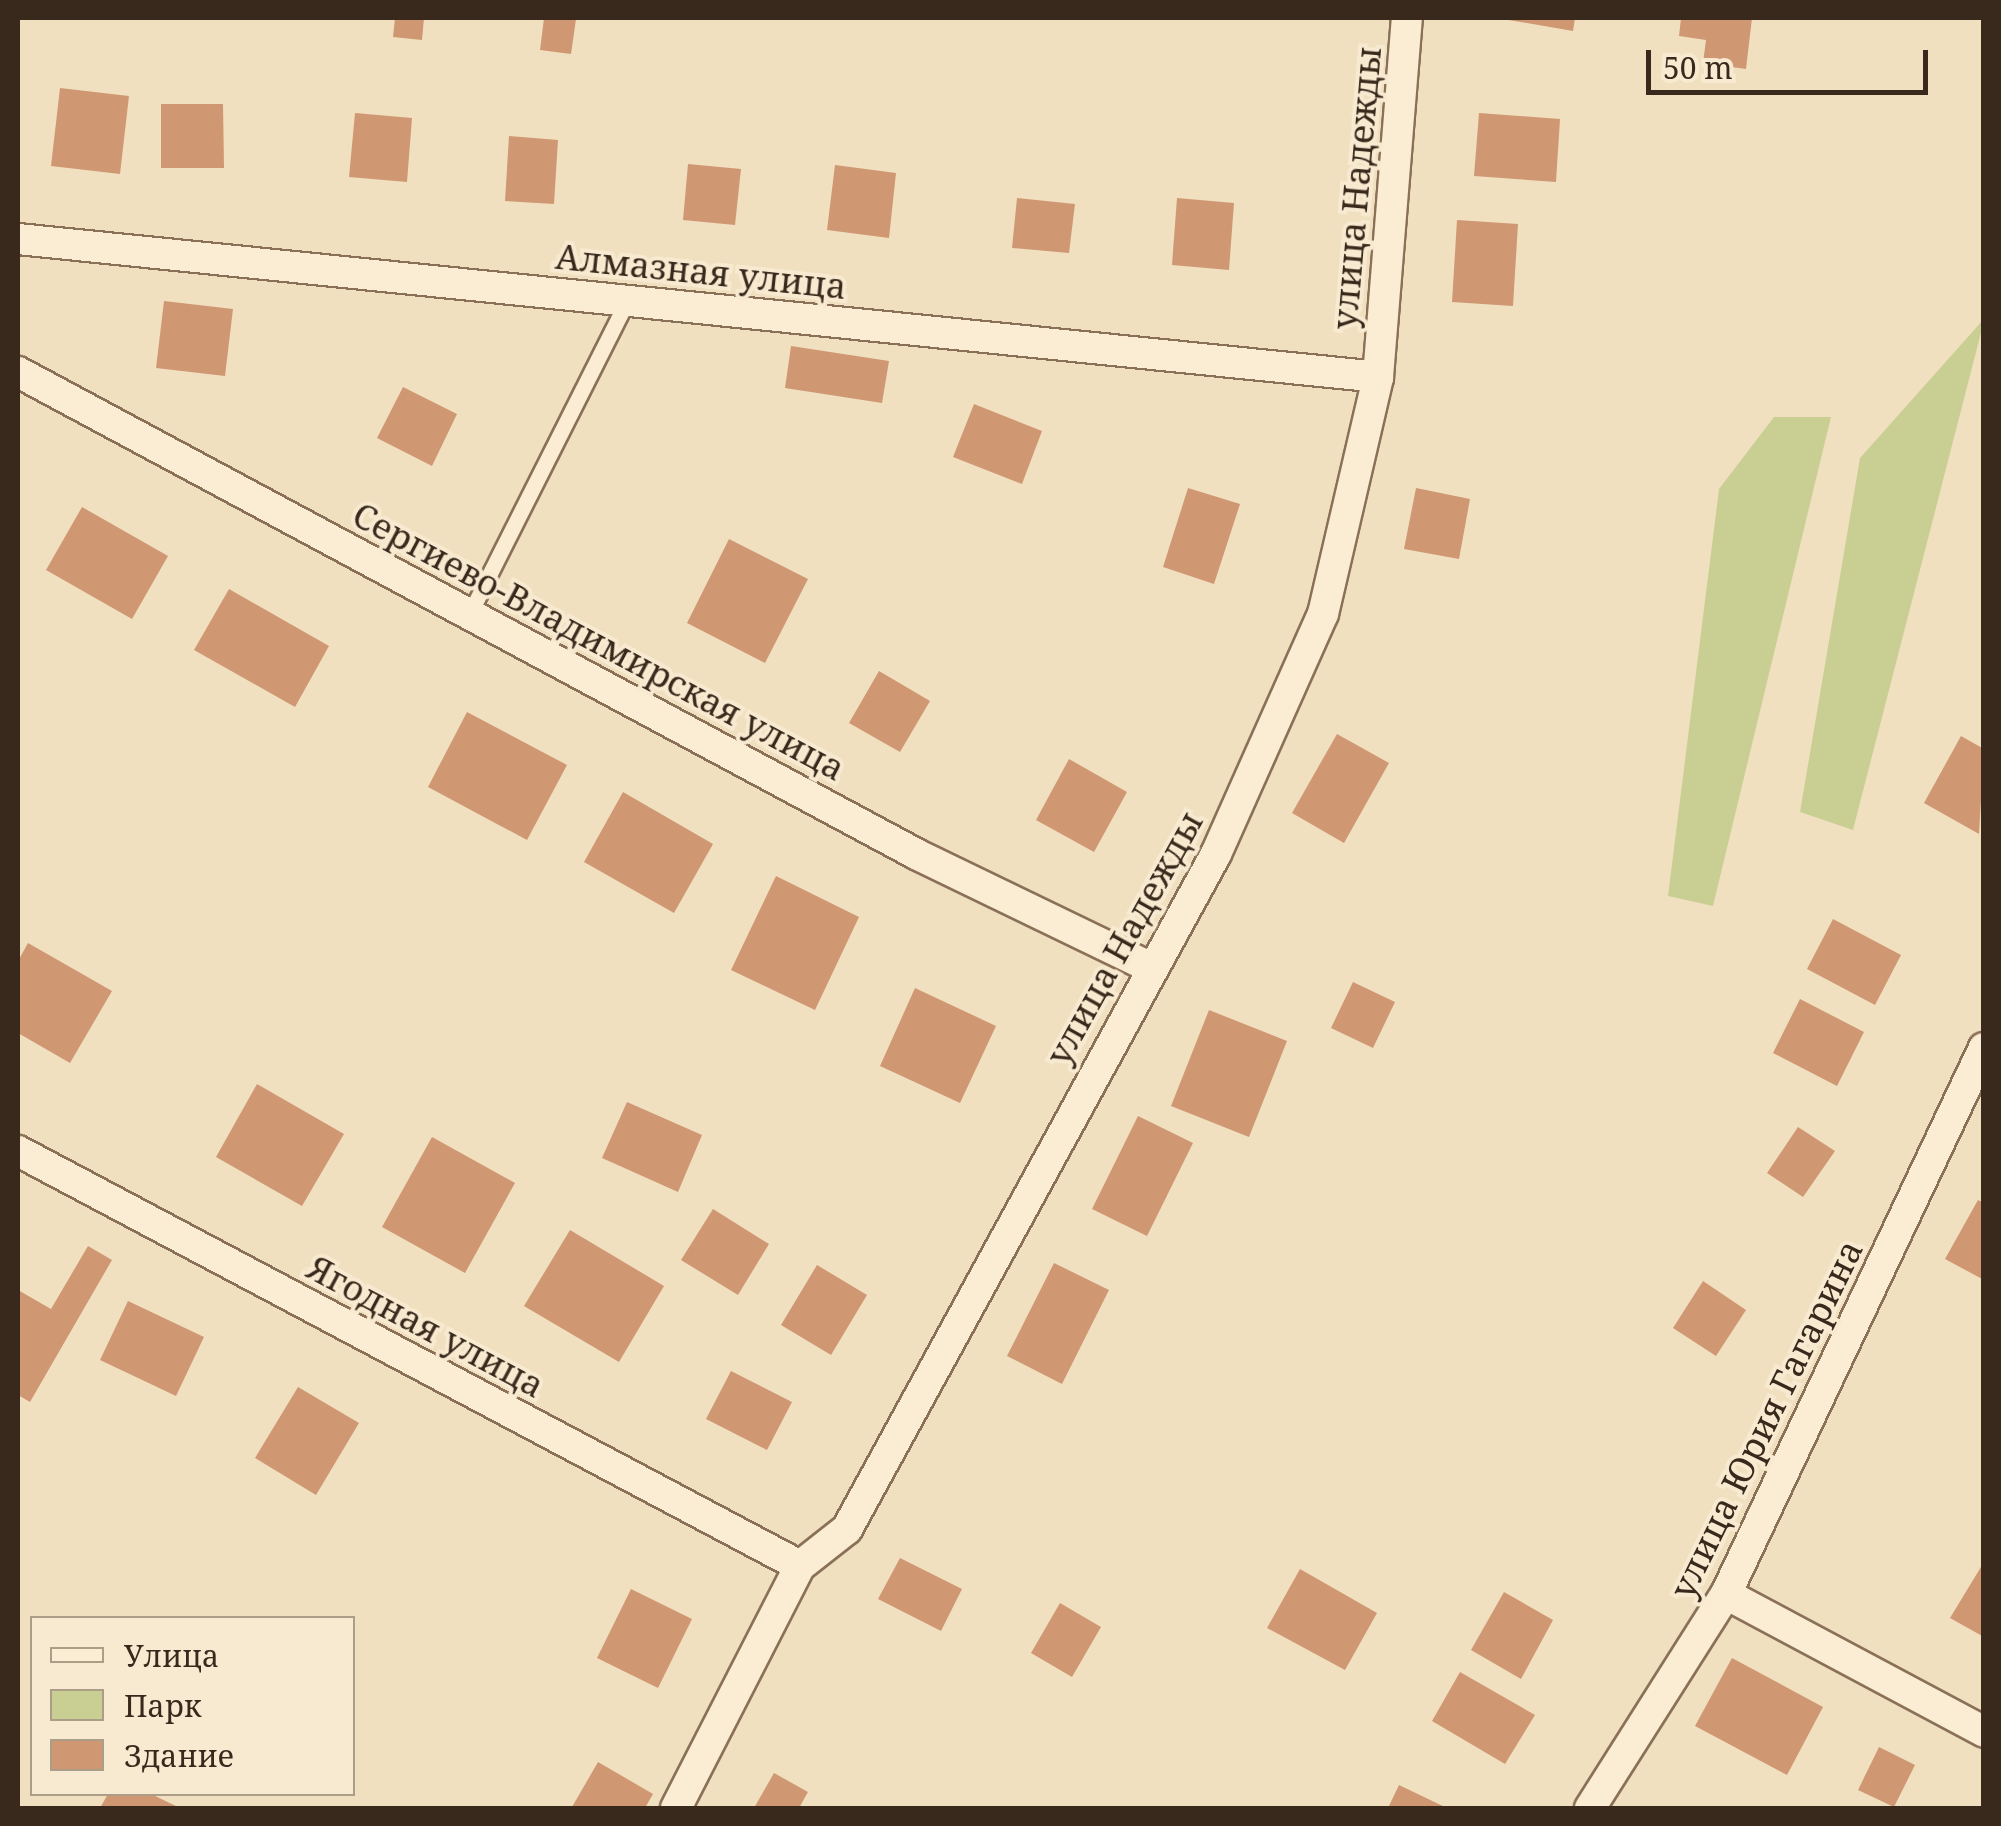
<!DOCTYPE html>
<meta charset="utf-8">
<style>
body{margin:0}
#map{position:relative;width:2001px;height:1826px;overflow:hidden;background:#f0e0c0;font-family:"Noto Serif",serif}
div>[style]{position:absolute}
[style*='--x']{left:calc(var(--x)*1px);top:calc(var(--y)*1px);width:calc(var(--w)*1px);rotate:calc(var(--a)*1deg)}
.green>*{inset:0;background:#c9cf93}
.building>*{inset:0;background:#d09773}
.roads{filter:drop-shadow(2px 0 #8a7057) drop-shadow(-2px 0 #8a7057) drop-shadow(0 2px #8a7057) drop-shadow(0 -2px #8a7057)}
.service>*{height:15px;margin:-7.5px;padding:0 7.5px;transform-origin:7.5px;border-radius:7.5px;background:#faedd3}
.minor>*{height:30px;margin:-15px;padding:0 15px;transform-origin:15px;border-radius:15px;background:#faedd3}
span{translate:-50% -50%;white-space:nowrap;text-align:center;line-height:1.15;-webkit-text-stroke:8px #f7ead0;paint-order:stroke}
.street-label{font-size:35px;color:#39291c}
.frame{position:absolute;inset:0;border:20px solid #39291c;pointer-events:none}
.legend{position:absolute;left:30px;top:1616px;width:325px;height:180px;box-sizing:border-box;background:#f7ead0;border:2px solid #ab9d88;margin:0;padding:12px 18px;list-style:none;font-size:30px;color:#39291c}
.legend li{display:flex;align-items:center;gap:20px;height:50px}
.legend b{width:50px;border:2px solid #ab9d88}
.scale{position:absolute;left:1646px;top:50px;width:282px;height:45px;box-sizing:border-box;border:5px solid #39291c;border-top:0;padding-left:12px;font-size:30px;line-height:35px;white-space:nowrap;color:#39291c;-webkit-text-stroke:8px #f7ead0;paint-order:stroke}
</style>
<div id="map">
<div class="green">
<i style="clip-path:polygon(1983px 320px,1983px 325px,1853px 830px,1800px 812px,1860px 458px)"></i>
<i style="clip-path:polygon(1774px 417px,1831px 417px,1713px 906px,1668px 896px,1719px 489px)"></i>
</div>
<div class="building">
<i style="clip-path:polygon(395px 18px,424px 18px,422px 40px,393px 37px)"></i>
<i style="clip-path:polygon(544px 18px,576px 19px,571px 54px,540px 50px)"></i>
<i style="clip-path:polygon(1497px 18px,1575px 18px,1573px 31px)"></i>
<i style="clip-path:polygon(1681px 18px,1752px 18px,1746px 69px,1703px 63px,1706px 40px,1679px 36px)"></i>
<i style="clip-path:polygon(60px 88px,129px 96px,120px 174px,51px 166px)"></i>
<i style="clip-path:polygon(161px 104px,223px 104px,224px 168px,161px 168px)"></i>
<i style="clip-path:polygon(355px 113px,412px 118px,407px 182px,349px 177px)"></i>
<i style="clip-path:polygon(1479px 113px,1560px 119px,1556px 182px,1474px 176px)"></i>
<i style="clip-path:polygon(509px 136px,558px 140px,554px 204px,505px 201px)"></i>
<i style="clip-path:polygon(688px 164px,741px 169px,735px 225px,683px 220px)"></i>
<i style="clip-path:polygon(835px 165px,896px 173px,889px 238px,827px 230px)"></i>
<i style="clip-path:polygon(1017px 198px,1075px 204px,1069px 253px,1012px 248px)"></i>
<i style="clip-path:polygon(1177px 198px,1234px 203px,1229px 270px,1172px 265px)"></i>
<i style="clip-path:polygon(1457px 220px,1518px 224px,1513px 306px,1452px 302px)"></i>
<i style="clip-path:polygon(164px 301px,233px 309px,225px 376px,156px 368px)"></i>
<i style="clip-path:polygon(791px 346px,889px 361px,882px 403px,785px 388px)"></i>
<i style="clip-path:polygon(403px 387px,457px 414px,432px 466px,377px 438px)"></i>
<i style="clip-path:polygon(974px 404px,1042px 431px,1022px 484px,953px 457px)"></i>
<i style="clip-path:polygon(1188px 488px,1240px 504px,1214px 584px,1163px 567px)"></i>
<i style="clip-path:polygon(1416px 488px,1470px 499px,1459px 559px,1404px 549px)"></i>
<i style="clip-path:polygon(82px 507px,168px 556px,132px 619px,46px 570px)"></i>
<i style="clip-path:polygon(729px 539px,808px 579px,765px 663px,687px 623px)"></i>
<i style="clip-path:polygon(229px 589px,329px 646px,295px 707px,194px 650px)"></i>
<i style="clip-path:polygon(879px 671px,930px 701px,900px 752px,849px 723px)"></i>
<i style="clip-path:polygon(467px 712px,567px 765px,527px 840px,428px 787px)"></i>
<i style="clip-path:polygon(1337px 734px,1389px 763px,1344px 843px,1292px 813px)"></i>
<i style="clip-path:polygon(1961px 736px,1984px 749px,1979px 834px,1924px 803px)"></i>
<i style="clip-path:polygon(1069px 759px,1127px 792px,1094px 852px,1036px 820px)"></i>
<i style="clip-path:polygon(623px 792px,713px 844px,674px 913px,584px 862px)"></i>
<i style="clip-path:polygon(776px 876px,859px 917px,815px 1010px,731px 970px)"></i>
<i style="clip-path:polygon(1833px 919px,1901px 955px,1875px 1005px,1807px 969px)"></i>
<i style="clip-path:polygon(28px 943px,112px 991px,70px 1063px,18px 1033px,18px 961px)"></i>
<i style="clip-path:polygon(1353px 982px,1395px 1002px,1373px 1048px,1331px 1028px)"></i>
<i style="clip-path:polygon(915px 988px,996px 1026px,960px 1103px,880px 1066px)"></i>
<i style="clip-path:polygon(1800px 999px,1864px 1032px,1837px 1086px,1773px 1053px)"></i>
<i style="clip-path:polygon(1209px 1010px,1287px 1041px,1249px 1137px,1171px 1106px)"></i>
<i style="clip-path:polygon(257px 1084px,344px 1134px,302px 1206px,216px 1157px)"></i>
<i style="clip-path:polygon(627px 1102px,702px 1135px,678px 1192px,602px 1158px)"></i>
<i style="clip-path:polygon(1138px 1116px,1193px 1143px,1147px 1236px,1092px 1209px)"></i>
<i style="clip-path:polygon(1798px 1127px,1835px 1151px,1803px 1197px,1767px 1173px)"></i>
<i style="clip-path:polygon(432px 1137px,515px 1183px,465px 1273px,382px 1227px)"></i>
<i style="clip-path:polygon(1978px 1200px,1984px 1203px,1984px 1280px,1945px 1259px)"></i>
<i style="clip-path:polygon(713px 1209px,769px 1244px,738px 1295px,681px 1260px)"></i>
<i style="clip-path:polygon(570px 1230px,664px 1286px,619px 1362px,524px 1306px)"></i>
<i style="clip-path:polygon(88px 1246px,112px 1260px,30px 1402px,18px 1395px,18px 1290px,51px 1309px)"></i>
<i style="clip-path:polygon(1054px 1263px,1109px 1290px,1062px 1384px,1007px 1356px)"></i>
<i style="clip-path:polygon(817px 1265px,867px 1295px,831px 1355px,781px 1325px)"></i>
<i style="clip-path:polygon(1703px 1281px,1746px 1310px,1716px 1356px,1673px 1328px)"></i>
<i style="clip-path:polygon(128px 1301px,204px 1337px,176px 1396px,100px 1360px)"></i>
<i style="clip-path:polygon(731px 1371px,792px 1402px,767px 1450px,706px 1419px)"></i>
<i style="clip-path:polygon(298px 1387px,359px 1423px,316px 1495px,255px 1458px)"></i>
<i style="clip-path:polygon(900px 1558px,962px 1589px,941px 1631px,878px 1599px)"></i>
<i style="clip-path:polygon(1984px 1562px,1984px 1637px,1950px 1618px)"></i>
<i style="clip-path:polygon(1300px 1569px,1377px 1613px,1345px 1670px,1267px 1628px)"></i>
<i style="clip-path:polygon(631px 1589px,692px 1619px,658px 1688px,597px 1658px)"></i>
<i style="clip-path:polygon(1504px 1592px,1553px 1620px,1521px 1679px,1471px 1650px)"></i>
<i style="clip-path:polygon(1060px 1603px,1101px 1627px,1072px 1677px,1031px 1653px)"></i>
<i style="clip-path:polygon(1732px 1658px,1823px 1707px,1787px 1775px,1695px 1726px)"></i>
<i style="clip-path:polygon(1460px 1672px,1535px 1715px,1505px 1764px,1432px 1721px)"></i>
<i style="clip-path:polygon(1879px 1747px,1915px 1765px,1894px 1807px,1858px 1790px)"></i>
<i style="clip-path:polygon(598px 1762px,653px 1794px,645px 1808px,572px 1807px)"></i>
<i style="clip-path:polygon(774px 1773px,808px 1792px,799px 1808px,754px 1808px)"></i>
<i style="clip-path:polygon(1399px 1785px,1447px 1808px,1388px 1808px)"></i>
<i style="clip-path:polygon(108px 1794px,151px 1794px,180px 1808px,100px 1808px)"></i>
</div>
<div class="roads">
<div class="service">
<i style="--x:469;--y:615;--w:352;--a:-63.3"></i>
</div>
<div class="minor">
<i style="--x:18;--y:239;--w:1367;--a:5.79"></i>
<i style="--x:18;--y:372;--w:1019;--a:28.22"></i>
<i style="--x:916;--y:854;--w:260;--a:25.8"></i>
<i style="--x:18;--y:1151;--w:885;--a:27.95"></i>
<i style="--x:1726;--y:1594;--w:293;--a:28.1"></i>
<i style="--x:676;--y:1808;--w:272;--a:-62.9"></i>
<i style="--x:800;--y:1566;--w:60;--a:-38.2"></i>
<i style="--x:847;--y:1529;--w:769;--a:-61.34"></i>
<i style="--x:1216;--y:854;--w:263;--a:-66"></i>
<i style="--x:1323;--y:614;--w:243;--a:-76.9"></i>
<i style="--x:1378;--y:377;--w:360;--a:-85.4"></i>
<i style="--x:1590;--y:1808;--w:254;--a:-57.6"></i>
<i style="--x:1726;--y:1594;--w:604;--a:-64.71"></i>
</div>
</div>
<div class="street-label">
<span style="left:1356px;top:188px;rotate:-85deg">улица Надежды</span>
<span style="left:701px;top:271px;rotate:6deg">Алмазная улица</span>
<span style="left:599px;top:641px;rotate:28deg">Сергиево-Владимирская улица</span>
<span style="left:1124px;top:938px;rotate:-61deg">улица Надежды</span>
<span style="left:426px;top:1326px;rotate:28deg">Ягодная улица</span>
<span style="left:1766px;top:1419px;rotate:-64deg">улица Юрия Гагарина</span>
</div>
<div class="frame"></div>
<ul class="legend">
<li><b style="height:12px;background:#faedd3"></b>Улица</li>
<li><b style="height:28px;background:#c9cf93"></b>Парк</li>
<li><b style="height:28px;background:#d09773"></b>Здание</li>
</ul>
<div class="scale">50 m</div>
</div>
